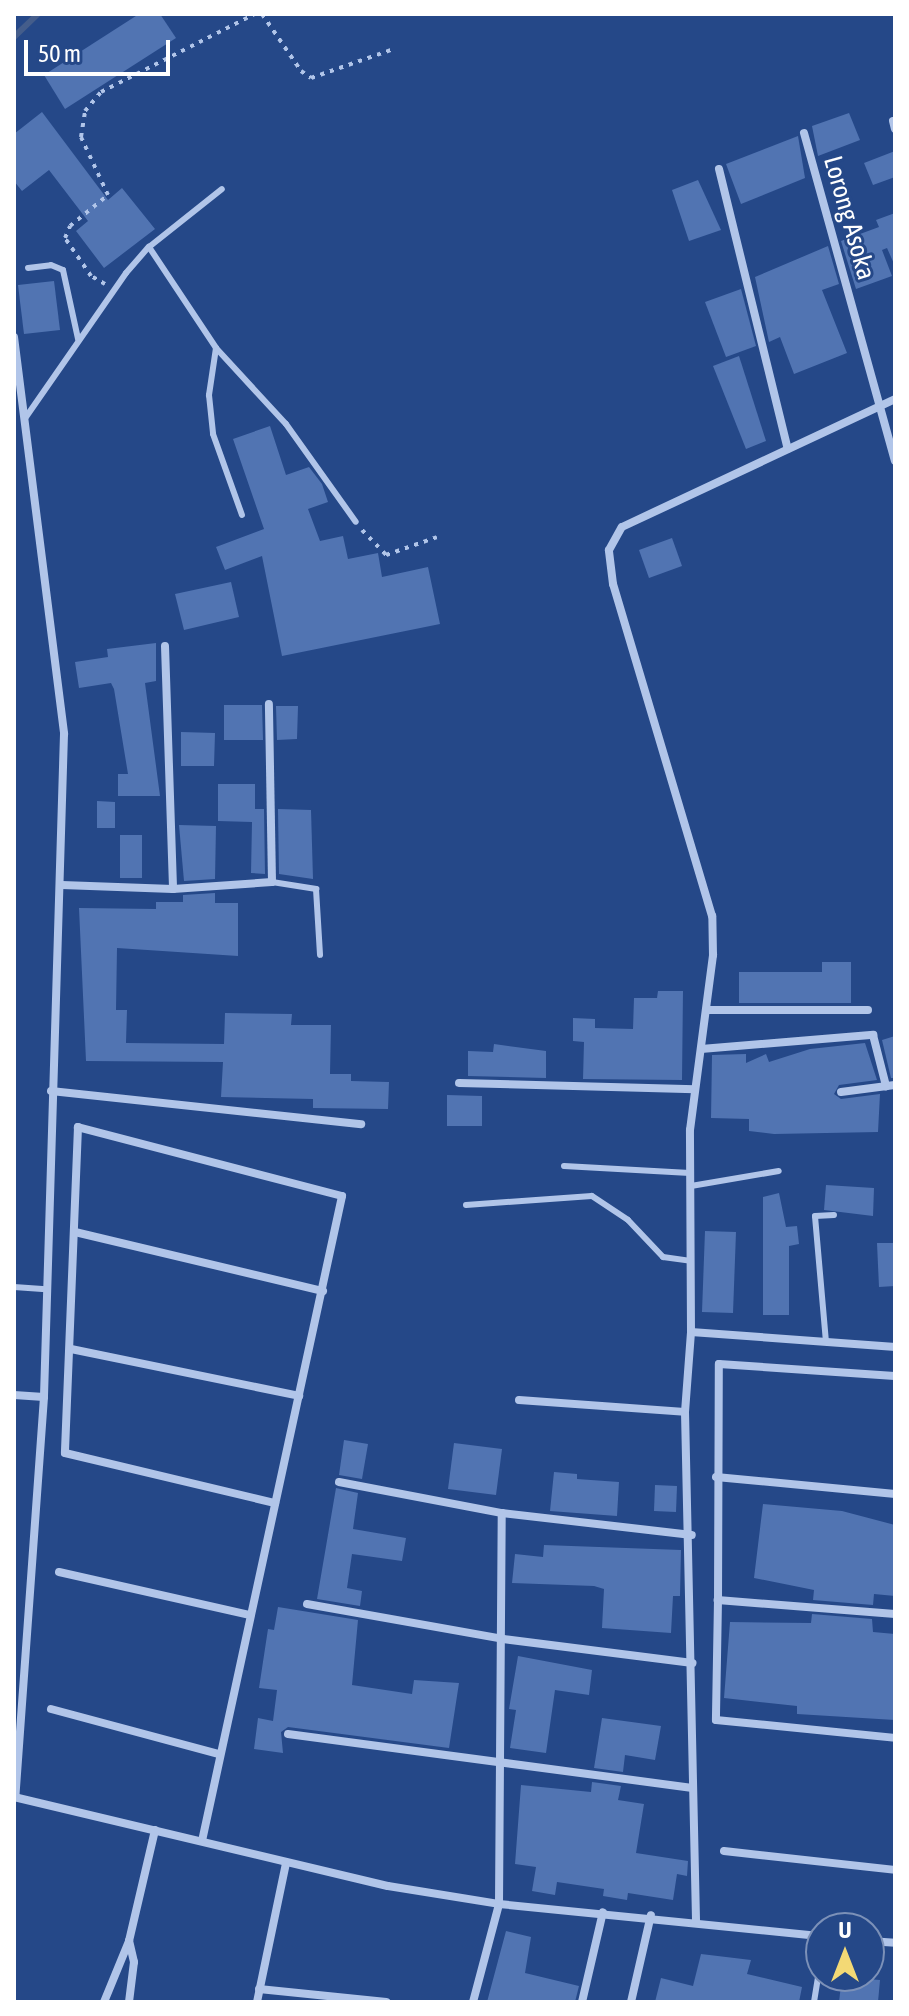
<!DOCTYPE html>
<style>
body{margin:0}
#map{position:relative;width:909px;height:2016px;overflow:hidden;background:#254888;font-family:"Asap Condensed",sans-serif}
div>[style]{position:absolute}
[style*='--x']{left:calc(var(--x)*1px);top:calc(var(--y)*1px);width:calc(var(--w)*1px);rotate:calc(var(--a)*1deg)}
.stream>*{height:6px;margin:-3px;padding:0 3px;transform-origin:3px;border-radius:3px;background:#445d8b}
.building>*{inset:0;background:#5174b2}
.path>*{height:4px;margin-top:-2px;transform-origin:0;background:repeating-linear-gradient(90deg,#b1c5e9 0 4px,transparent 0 10px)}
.service>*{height:6px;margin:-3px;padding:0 3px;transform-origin:3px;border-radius:3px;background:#b1c5e9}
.minor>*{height:8px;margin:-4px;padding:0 4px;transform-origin:4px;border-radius:4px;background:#b1c5e9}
span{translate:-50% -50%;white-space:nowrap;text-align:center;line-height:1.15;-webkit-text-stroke:6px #254888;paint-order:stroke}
.street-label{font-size:26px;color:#fff}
.frame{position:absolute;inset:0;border:16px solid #fff;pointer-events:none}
.north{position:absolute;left:805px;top:1912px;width:80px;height:80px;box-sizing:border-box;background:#254888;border:2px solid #7c91b8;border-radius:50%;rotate:0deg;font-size:22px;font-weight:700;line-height:32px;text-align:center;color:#fff}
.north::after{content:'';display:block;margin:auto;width:28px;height:36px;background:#f3d975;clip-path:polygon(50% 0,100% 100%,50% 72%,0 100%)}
.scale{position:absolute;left:24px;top:40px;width:146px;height:36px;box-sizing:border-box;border:4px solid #fff;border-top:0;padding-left:10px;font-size:24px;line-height:28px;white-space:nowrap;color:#fff;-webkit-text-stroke:6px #254888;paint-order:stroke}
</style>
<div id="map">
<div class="stream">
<i style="--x:14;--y:37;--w:33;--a:-44"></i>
</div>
<div class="building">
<i style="clip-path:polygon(139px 14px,160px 14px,176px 38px,65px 109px,44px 75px)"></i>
<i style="clip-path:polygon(42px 112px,108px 200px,122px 188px,155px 229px,104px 268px,76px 231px,88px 221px,49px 170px,22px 191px,14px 181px,14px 134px)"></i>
<i style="clip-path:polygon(849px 113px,860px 140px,818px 156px,812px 126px)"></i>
<i style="clip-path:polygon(798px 136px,805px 178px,741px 204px,726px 164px)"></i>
<i style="clip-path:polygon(895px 151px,895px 177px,873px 185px,864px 163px)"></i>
<i style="clip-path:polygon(698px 180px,721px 230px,689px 241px,672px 190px)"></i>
<i style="clip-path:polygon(895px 213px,895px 266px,887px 248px,882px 250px,892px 276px,856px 289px,841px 241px,879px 227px,876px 220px)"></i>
<i style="clip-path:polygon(828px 246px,839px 284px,822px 290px,847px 353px,794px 374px,780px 337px,769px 342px,755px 277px)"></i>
<i style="clip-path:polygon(54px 281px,60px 330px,24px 334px,18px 285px)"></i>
<i style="clip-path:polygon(741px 289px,756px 346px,726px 357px,705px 302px)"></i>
<i style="clip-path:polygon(739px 356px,766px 441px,746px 449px,713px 366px)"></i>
<i style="clip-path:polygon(270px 426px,286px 475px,309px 467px,322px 484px,328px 502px,308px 509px,320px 541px,343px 536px,348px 559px,378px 553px,382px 577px,428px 567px,440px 624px,282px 656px,262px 556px,225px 570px,216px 547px,264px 529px,233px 439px)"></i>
<i style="clip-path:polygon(672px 538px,682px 566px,649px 578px,639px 550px)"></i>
<i style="clip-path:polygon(231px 582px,239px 617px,184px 630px,175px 594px)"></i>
<i style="clip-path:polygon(156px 643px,156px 681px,145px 683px,160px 796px,118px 796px,118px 774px,128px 774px,114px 689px,111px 683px,79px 688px,75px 662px,108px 657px,107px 649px)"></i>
<i style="clip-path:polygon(224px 705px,262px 705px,263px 740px,224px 740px)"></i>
<i style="clip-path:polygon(276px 706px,298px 706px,297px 739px,277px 740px)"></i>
<i style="clip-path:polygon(181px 732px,215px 733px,214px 766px,181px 766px)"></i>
<i style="clip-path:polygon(218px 784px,255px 784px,255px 809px,264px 809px,265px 874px,251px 873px,252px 822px,218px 821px)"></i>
<i style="clip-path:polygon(97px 801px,115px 802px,115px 828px,97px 828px)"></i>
<i style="clip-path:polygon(278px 809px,311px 810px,313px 879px,279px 874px)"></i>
<i style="clip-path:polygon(179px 825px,216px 826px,215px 879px,184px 881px)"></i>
<i style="clip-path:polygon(120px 835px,142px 835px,142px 878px,120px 878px)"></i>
<i style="clip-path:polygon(215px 893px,215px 903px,238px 903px,238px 956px,117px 948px,116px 1010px,127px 1010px,126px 1043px,224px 1044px,225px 1013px,292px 1014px,291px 1025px,331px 1025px,330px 1074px,351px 1074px,351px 1081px,389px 1082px,388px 1109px,313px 1108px,313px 1099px,221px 1097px,223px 1062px,86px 1061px,79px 908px,156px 909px,156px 902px,183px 902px,183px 895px)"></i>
<i style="clip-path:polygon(822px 962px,851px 962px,851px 1003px,739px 1003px,739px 972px,822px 972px)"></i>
<i style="clip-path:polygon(658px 991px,683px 991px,682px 1080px,583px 1079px,584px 1042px,573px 1041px,573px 1018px,595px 1019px,595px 1028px,633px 1029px,634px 998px,657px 998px)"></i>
<i style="clip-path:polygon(895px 1036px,895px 1078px,891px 1078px,882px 1040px)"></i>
<i style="clip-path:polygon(865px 1043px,877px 1080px,839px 1085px,834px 1094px,841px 1099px,880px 1094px,878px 1132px,774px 1134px,749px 1131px,749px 1119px,711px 1118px,712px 1055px,746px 1054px,746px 1063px,766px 1054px,769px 1062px,810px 1049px)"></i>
<i style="clip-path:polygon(494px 1044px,546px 1051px,546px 1078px,468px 1076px,468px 1051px,493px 1052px)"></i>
<i style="clip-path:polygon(447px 1095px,482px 1096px,482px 1126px,447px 1126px)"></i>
<i style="clip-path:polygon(826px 1185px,874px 1188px,873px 1216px,824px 1210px)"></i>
<i style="clip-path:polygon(779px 1193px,786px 1227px,797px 1226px,799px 1244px,789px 1246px,789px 1315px,763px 1315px,763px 1197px)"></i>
<i style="clip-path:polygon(705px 1231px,736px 1232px,733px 1313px,702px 1312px)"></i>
<i style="clip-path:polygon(877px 1243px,895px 1243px,895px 1286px,879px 1287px)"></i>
<i style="clip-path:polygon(344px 1440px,368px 1444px,362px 1479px,339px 1475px)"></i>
<i style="clip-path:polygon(454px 1443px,502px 1449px,496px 1495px,448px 1489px)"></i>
<i style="clip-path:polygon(554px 1472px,577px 1474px,577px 1479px,619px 1482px,617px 1516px,550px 1511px)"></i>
<i style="clip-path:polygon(655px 1485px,677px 1486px,676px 1512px,654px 1511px)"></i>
<i style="clip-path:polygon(336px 1488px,358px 1493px,353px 1529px,406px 1538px,402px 1561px,352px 1554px,347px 1588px,362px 1591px,360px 1606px,317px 1599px)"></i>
<i style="clip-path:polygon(763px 1504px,842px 1511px,895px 1525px,895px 1596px,874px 1594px,873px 1605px,813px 1600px,814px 1590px,754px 1578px)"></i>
<i style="clip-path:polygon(544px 1545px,681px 1550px,680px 1596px,673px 1596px,671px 1633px,602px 1628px,604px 1589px,594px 1586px,512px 1583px,515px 1554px,543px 1557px)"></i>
<i style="clip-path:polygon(278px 1607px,358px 1620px,352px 1685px,412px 1694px,414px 1680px,459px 1683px,449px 1748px,288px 1727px,281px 1732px,283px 1753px,254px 1749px,258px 1718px,273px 1721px,277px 1690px,259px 1688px,268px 1629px,274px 1630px)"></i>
<i style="clip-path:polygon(812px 1614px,872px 1619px,873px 1632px,895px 1634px,895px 1720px,797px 1714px,797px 1706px,724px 1698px,730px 1622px,811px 1623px)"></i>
<i style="clip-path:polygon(518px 1656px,592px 1670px,589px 1695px,555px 1690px,546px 1753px,510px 1748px,516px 1710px,509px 1709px)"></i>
<i style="clip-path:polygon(602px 1718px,661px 1726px,655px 1760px,625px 1755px,623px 1772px,594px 1768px)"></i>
<i style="clip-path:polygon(592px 1782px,621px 1786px,618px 1800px,644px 1804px,636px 1853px,688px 1861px,687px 1876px,677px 1874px,673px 1900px,628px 1893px,627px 1900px,603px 1896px,604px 1889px,557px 1882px,555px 1895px,532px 1891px,536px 1867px,515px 1864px,521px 1785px,591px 1792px)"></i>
<i style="clip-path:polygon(506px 1931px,531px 1937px,525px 1973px,579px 1986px,575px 2002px,487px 2002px)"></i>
<i style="clip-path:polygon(701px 1954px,751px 1960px,747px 1974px,802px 1987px,799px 2002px,655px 2002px,661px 1978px,693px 1986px)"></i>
<i style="clip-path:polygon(842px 1977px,880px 1980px,878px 2002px,839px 2002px)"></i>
</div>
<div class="path">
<i style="--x:262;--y:14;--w:69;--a:55.6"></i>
<i style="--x:301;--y:71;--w:12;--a:35"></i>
<i style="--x:311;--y:78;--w:88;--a:-19.3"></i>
<i style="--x:105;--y:284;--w:16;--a:-150"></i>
<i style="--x:91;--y:276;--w:46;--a:-124.4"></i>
<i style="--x:65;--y:238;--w:13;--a:-67"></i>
<i style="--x:70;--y:226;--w:49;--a:-39.2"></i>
<i style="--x:108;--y:195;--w:64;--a:-115"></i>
<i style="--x:81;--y:137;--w:26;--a:-81"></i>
<i style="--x:85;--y:111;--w:25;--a:-50"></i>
<i style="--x:101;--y:92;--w:173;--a:-26.9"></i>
<i style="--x:362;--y:530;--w:35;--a:46"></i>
<i style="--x:386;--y:555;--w:54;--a:-19.4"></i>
</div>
<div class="service">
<i style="--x:149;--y:247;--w:121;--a:56.4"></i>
<i style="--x:216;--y:348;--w:103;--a:47.4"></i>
<i style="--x:286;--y:424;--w:120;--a:54.5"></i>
<i style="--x:28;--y:268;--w:23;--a:-7"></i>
<i style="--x:51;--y:265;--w:13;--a:23"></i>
<i style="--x:63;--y:270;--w:71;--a:77.7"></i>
<i style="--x:216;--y:348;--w:48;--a:98.5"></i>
<i style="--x:209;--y:395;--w:39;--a:84"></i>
<i style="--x:213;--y:434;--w:86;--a:70.3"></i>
<i style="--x:26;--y:417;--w:175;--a:-55.2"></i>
<i style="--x:126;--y:273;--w:35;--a:-49"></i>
<i style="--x:149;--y:247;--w:93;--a:-38.5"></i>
<i style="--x:272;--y:882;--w:45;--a:9"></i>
<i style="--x:316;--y:889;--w:66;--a:86.5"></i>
<i style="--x:564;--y:1166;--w:126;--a:3.2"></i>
<i style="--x:691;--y:1186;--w:89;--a:-9.7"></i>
<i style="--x:466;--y:1205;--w:126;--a:-4.1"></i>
<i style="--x:592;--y:1196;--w:43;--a:33.7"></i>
<i style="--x:628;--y:1220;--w:51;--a:46.6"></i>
<i style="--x:663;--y:1257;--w:28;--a:8"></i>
<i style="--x:14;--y:1287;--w:32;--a:4"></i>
<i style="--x:826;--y:1342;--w:126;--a:-95"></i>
<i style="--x:815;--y:1216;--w:19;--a:-3"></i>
<i style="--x:814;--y:2002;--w:44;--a:-80.8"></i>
</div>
<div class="minor">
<i style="--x:893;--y:121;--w:8;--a:76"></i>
<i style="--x:804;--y:133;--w:340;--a:74.5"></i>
<i style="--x:719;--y:169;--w:288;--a:76.2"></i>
<i style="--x:14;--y:337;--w:400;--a:82.8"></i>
<i style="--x:64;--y:734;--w:663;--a:91.73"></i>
<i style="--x:44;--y:1397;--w:401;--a:94.1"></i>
<i style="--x:165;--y:646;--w:243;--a:88.1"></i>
<i style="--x:62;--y:885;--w:111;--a:2.1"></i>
<i style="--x:173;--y:889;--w:99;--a:-4"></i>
<i style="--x:272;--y:882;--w:178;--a:-91"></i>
<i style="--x:707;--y:1010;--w:161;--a:0"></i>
<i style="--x:701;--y:1049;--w:173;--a:-4.7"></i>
<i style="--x:873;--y:1035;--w:53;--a:75.7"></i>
<i style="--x:459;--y:1083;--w:236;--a:1.5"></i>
<i style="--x:51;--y:1091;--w:312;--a:6.1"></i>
<i style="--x:841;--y:1092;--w:54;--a:-7.4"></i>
<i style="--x:75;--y:1232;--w:255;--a:13.4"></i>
<i style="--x:691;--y:1332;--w:205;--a:4.2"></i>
<i style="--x:71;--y:1349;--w:233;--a:11.6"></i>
<i style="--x:14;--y:1395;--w:30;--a:4"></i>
<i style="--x:519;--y:1400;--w:166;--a:4.1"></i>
<i style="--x:716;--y:1477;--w:180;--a:5.4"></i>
<i style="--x:339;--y:1482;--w:166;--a:10.8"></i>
<i style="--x:502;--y:1513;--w:191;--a:6.6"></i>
<i style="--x:59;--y:1572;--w:196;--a:12.7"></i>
<i style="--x:718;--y:1600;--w:236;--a:-89.8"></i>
<i style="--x:719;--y:1364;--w:176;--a:3.9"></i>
<i style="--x:307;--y:1604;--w:199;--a:10.1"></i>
<i style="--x:503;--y:1639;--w:191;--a:7.2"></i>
<i style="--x:895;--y:1614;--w:178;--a:-175.5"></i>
<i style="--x:718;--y:1600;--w:120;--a:91"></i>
<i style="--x:716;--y:1720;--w:180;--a:5.7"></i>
<i style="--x:51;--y:1709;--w:174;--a:15"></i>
<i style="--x:288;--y:1734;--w:408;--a:7.6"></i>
<i style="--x:14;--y:1797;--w:384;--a:13.4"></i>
<i style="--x:388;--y:1886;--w:112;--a:9.2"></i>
<i style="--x:499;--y:1904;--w:324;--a:5.7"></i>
<i style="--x:202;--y:1841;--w:660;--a:-77.75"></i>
<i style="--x:342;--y:1196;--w:273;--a:-165.4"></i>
<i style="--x:78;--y:1127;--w:326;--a:92.3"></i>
<i style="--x:65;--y:1453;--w:216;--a:13.4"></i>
<i style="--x:724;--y:1851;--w:172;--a:6.3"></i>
<i style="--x:696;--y:1920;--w:508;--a:-91.24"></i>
<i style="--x:685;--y:1412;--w:80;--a:-85.7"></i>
<i style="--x:691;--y:1332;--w:202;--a:-90.3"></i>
<i style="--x:690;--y:1130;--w:177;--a:-82.5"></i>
<i style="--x:713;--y:955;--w:39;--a:-91"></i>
<i style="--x:712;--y:916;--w:346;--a:-106.6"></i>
<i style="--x:613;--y:584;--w:34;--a:-97"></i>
<i style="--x:609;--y:550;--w:26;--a:-61"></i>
<i style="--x:622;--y:527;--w:302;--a:-25.1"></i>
<i style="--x:869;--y:1941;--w:26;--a:4"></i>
<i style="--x:259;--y:1989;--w:128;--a:5.8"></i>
<i style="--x:104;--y:2002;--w:66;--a:-67.7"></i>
<i style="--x:129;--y:1941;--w:114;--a:-76.8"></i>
<i style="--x:129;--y:2002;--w:40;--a:-82.9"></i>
<i style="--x:134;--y:1962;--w:22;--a:-103"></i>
<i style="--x:257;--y:2002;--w:142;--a:-78.2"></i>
<i style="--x:473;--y:2002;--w:101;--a:-75.1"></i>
<i style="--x:499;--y:1904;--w:391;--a:-89.6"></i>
<i style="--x:582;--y:2002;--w:92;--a:-76.9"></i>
<i style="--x:631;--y:2002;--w:89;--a:-77.1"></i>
</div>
<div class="street-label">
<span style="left:849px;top:218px;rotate:74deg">Lorong Asoka</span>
</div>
<div class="frame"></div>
<div class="north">U</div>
<div class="scale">50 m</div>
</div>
